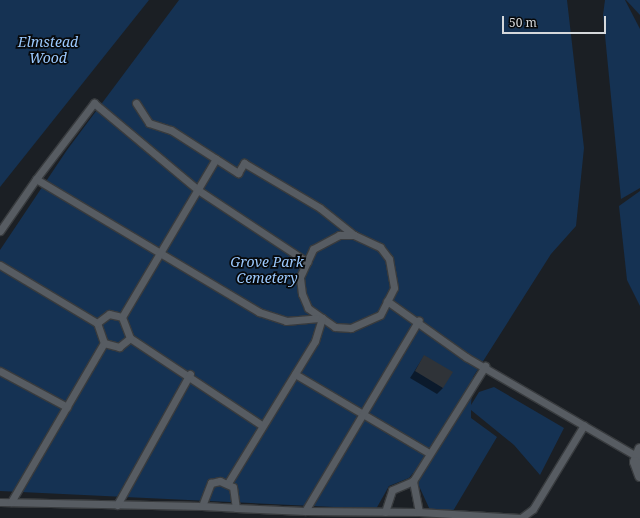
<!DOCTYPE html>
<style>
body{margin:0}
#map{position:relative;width:640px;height:518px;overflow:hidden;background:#1b1f24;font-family:"Noto Serif",serif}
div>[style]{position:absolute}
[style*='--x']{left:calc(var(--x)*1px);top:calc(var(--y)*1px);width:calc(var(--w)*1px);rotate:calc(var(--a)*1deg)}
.green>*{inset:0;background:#153253}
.shadow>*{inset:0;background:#0007}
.building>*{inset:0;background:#2f3338}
.roads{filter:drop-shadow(1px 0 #383b3e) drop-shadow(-1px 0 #383b3e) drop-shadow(0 1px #383b3e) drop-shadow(0 -1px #383b3e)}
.lane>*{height:7px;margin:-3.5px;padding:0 3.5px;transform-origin:3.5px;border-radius:3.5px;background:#575c62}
.street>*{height:10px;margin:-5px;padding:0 5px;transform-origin:5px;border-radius:5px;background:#575c62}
span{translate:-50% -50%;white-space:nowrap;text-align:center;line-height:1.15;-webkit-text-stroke:3.5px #07090b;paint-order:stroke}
.park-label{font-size:14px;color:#9bc9fe;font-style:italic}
.scale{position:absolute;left:502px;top:16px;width:104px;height:18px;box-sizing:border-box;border:2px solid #d5d8db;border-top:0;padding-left:5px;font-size:12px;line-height:14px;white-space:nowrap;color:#d5d8db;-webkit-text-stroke:3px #07090b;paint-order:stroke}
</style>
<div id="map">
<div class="green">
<i style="clip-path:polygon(0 0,149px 0,0 187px)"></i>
<i style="clip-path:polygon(179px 0,567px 0,584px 148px,576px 226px,551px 254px,473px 377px,471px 405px,479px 392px,494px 387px,564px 428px,540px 475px,514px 445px,471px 410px,471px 418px,497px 437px,453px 511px,430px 510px,413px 473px,409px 478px,389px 486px,376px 509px,0 491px,0 250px,67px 150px)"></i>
<i style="clip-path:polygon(605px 0,625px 0,640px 29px,640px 188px,621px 199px,603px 15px)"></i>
<i style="clip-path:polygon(626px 0,640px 0,640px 15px)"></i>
<i style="clip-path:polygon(640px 191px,640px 306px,627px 280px,619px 206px)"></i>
</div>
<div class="shadow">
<i style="clip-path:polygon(424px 356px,443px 388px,437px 394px,410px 378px)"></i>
</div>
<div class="building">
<i style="clip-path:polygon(424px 355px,453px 372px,443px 388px,415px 371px)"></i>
</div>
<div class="roads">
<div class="lane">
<i style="--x:136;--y:103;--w:24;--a:57"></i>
<i style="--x:149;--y:123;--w:23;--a:18"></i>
<i style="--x:171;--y:130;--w:80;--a:32.7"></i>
<i style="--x:238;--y:173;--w:12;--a:-59"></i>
<i style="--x:244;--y:163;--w:88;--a:30.6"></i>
<i style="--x:320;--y:208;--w:43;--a:38.5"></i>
<i style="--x:354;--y:235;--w:29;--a:25"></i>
<i style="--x:380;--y:247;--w:15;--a:53"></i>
<i style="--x:389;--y:259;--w:29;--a:80"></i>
<i style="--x:394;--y:288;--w:30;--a:117"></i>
<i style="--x:380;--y:315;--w:32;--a:156"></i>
<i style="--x:351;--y:328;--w:16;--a:-176"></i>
<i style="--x:335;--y:327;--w:33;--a:-145"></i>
<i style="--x:308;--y:308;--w:15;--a:-113"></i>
<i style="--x:302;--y:294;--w:17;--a:-97"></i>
<i style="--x:300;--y:277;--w:31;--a:-65"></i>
<i style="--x:313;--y:249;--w:30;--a:-28"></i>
<i style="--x:339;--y:235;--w:15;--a:0"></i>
<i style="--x:36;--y:179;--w:96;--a:-52.7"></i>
<i style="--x:94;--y:103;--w:136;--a:39.9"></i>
<i style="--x:198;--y:190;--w:131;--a:33.4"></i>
<i style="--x:0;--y:231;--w:63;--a:-55.3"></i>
<i style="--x:36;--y:179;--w:260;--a:30.8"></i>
<i style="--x:259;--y:312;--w:28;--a:18"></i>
<i style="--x:286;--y:321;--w:36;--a:-5"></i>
<i style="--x:322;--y:318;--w:24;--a:107"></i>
<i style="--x:315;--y:341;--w:167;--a:121.5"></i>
<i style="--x:0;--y:265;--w:113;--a:30.9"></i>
<i style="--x:387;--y:301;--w:97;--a:35.3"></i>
<i style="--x:466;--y:357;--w:197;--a:30.2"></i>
<i style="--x:130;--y:338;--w:159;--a:33.5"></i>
<i style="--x:104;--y:343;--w:21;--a:-109"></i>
<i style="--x:97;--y:323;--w:15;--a:-37"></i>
<i style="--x:109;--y:314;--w:13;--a:13"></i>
<i style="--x:0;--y:371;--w:76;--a:28.2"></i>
<i style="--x:295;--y:374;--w:156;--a:30.5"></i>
<i style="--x:0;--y:502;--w:202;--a:1.1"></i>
<i style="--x:202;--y:506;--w:25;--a:-69"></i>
<i style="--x:211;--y:483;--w:9;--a:-13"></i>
<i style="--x:220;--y:481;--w:14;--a:25"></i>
<i style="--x:233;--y:487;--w:21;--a:82"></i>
<i style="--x:236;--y:508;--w:69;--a:2.5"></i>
<i style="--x:305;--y:511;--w:222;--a:-59.2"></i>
<i style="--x:11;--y:502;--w:184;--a:-59.7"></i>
<i style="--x:104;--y:343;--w:16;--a:15"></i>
<i style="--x:119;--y:347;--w:14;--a:-39"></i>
<i style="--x:130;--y:338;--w:22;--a:-111"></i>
<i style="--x:122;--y:317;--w:184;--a:-59.3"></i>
<i style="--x:117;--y:505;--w:150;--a:-60.9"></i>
<i style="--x:202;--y:506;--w:34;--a:3"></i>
<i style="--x:305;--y:511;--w:114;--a:0.5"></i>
<i style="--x:419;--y:512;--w:32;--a:-101"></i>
<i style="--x:413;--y:481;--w:136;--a:-57.9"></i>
<i style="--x:385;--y:512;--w:23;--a:-72"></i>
<i style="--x:392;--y:490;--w:23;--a:-23"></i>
<i style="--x:419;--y:512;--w:101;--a:3.4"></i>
<i style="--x:521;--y:518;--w:15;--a:-37"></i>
<i style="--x:533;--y:509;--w:98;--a:-58.7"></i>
</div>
<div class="street">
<i style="--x:640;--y:449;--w:14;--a:111"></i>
<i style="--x:635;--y:462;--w:15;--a:70"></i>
</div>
</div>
<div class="park-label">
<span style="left:48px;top:50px">Elmstead<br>Wood</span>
<span style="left:267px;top:270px">Grove Park<br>Cemetery</span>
</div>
<div class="scale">50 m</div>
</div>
